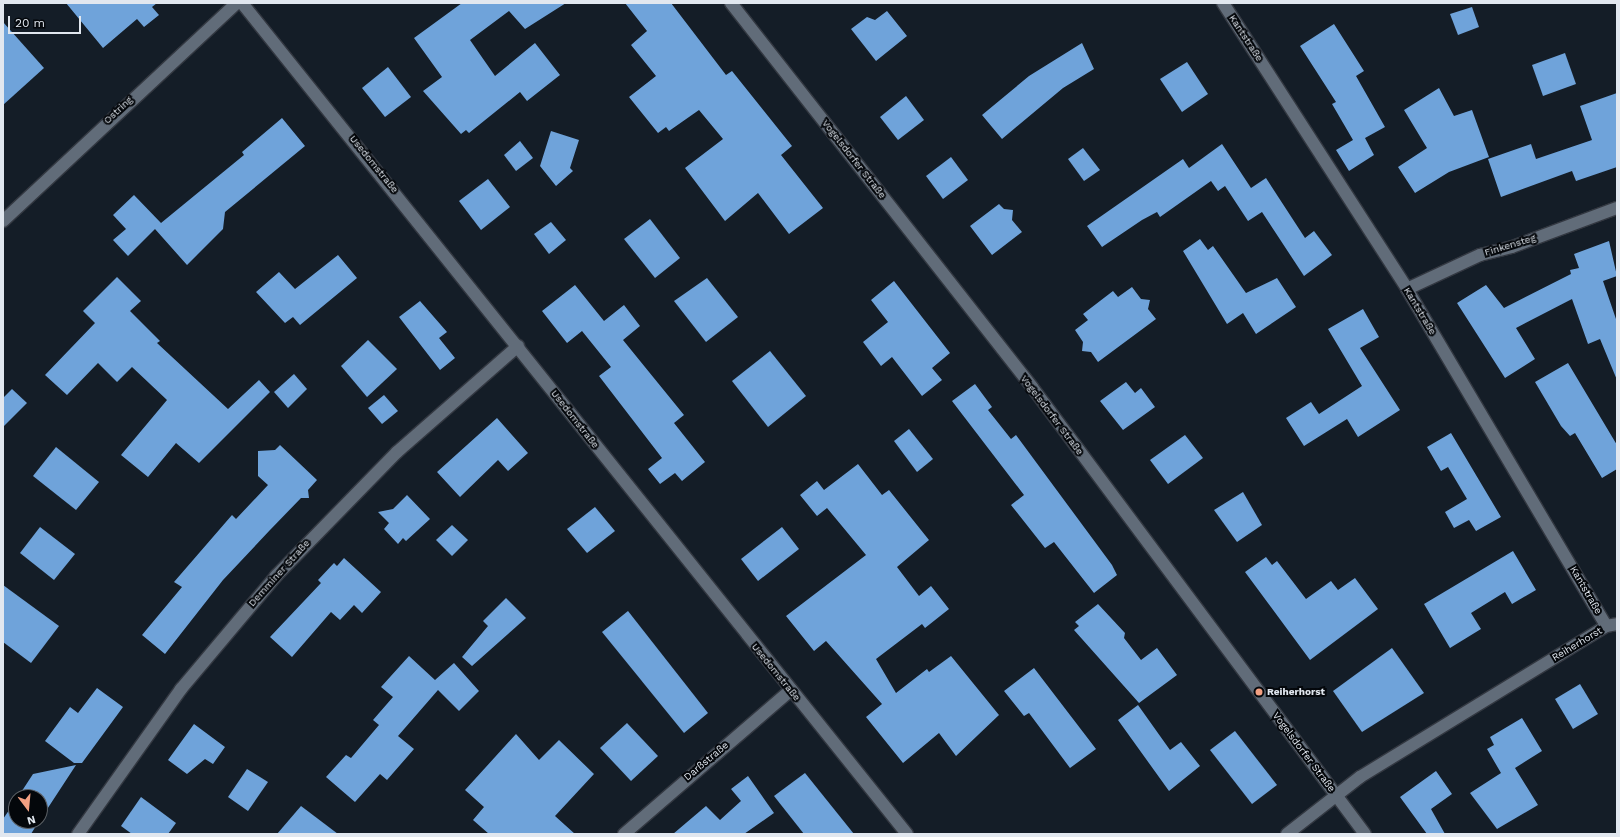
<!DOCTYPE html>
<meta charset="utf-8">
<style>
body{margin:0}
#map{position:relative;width:1620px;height:837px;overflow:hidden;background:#141d27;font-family:"Work Sans",sans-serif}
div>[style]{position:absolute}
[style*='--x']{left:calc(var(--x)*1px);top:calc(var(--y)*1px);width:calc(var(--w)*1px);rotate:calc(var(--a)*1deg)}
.building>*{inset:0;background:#6fa3da}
.roads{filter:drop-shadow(1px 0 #333841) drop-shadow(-1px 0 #333841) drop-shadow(0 1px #333841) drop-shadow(0 -1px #333841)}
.street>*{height:12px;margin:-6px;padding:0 6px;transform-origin:6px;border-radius:6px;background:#616c79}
.dots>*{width:11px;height:11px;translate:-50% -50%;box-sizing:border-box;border:2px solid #04070b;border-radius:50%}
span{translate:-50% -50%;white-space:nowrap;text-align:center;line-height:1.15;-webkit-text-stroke:4px #04070b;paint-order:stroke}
.street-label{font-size:10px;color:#e1e7ef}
.poi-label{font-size:10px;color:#e1e7ef;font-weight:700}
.left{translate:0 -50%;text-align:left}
.frame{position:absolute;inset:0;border:4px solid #e1e7ef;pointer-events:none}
.north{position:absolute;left:8px;top:789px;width:40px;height:40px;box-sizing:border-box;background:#04070b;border:1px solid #5c6166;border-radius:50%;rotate:164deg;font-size:11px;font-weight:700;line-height:16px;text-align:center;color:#e1e7ef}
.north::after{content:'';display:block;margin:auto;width:14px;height:18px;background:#f3a082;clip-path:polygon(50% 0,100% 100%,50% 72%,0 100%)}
.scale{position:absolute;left:8px;top:16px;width:73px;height:18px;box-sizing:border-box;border:2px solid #e1e7ef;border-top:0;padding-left:5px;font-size:12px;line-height:14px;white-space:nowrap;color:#e1e7ef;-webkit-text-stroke:3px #04070b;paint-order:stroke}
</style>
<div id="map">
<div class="building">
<i style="clip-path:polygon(66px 3px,157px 3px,152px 7px,159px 15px,144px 27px,137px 19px,103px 48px)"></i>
<i style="clip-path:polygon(462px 3px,566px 3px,525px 29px,509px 11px,470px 40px,495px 76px,535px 43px,560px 75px,527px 101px,520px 92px,469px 133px,466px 130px,461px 134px,423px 91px,442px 77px,414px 38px)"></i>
<i style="clip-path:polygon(625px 3px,671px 3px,726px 75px,732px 71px,792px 146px,781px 155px,823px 208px,789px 234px,758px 193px,725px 221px,685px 168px,723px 139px,699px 110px,669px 131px,666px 127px,658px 133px,629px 97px,656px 76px,631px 45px,647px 31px)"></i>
<i style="clip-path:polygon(1472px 7px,1479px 27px,1458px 35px,1450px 14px)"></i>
<i style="clip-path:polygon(887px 11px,907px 36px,876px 61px,851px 29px,867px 17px,875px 20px)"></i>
<i style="clip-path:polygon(3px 22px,44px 68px,3px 105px)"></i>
<i style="clip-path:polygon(1334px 24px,1364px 71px,1356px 76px,1385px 127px,1365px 138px,1374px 155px,1349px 171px,1336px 150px,1353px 140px,1332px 104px,1336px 102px,1300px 46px)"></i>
<i style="clip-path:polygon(1082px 43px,1094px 69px,1063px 88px,1002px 139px,982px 115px,1029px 76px)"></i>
<i style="clip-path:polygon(1565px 53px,1576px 84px,1543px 96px,1532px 65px)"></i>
<i style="clip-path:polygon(1187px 62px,1208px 94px,1182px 112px,1160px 79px)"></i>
<i style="clip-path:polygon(388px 67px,411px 97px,385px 117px,362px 88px)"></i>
<i style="clip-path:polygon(1439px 88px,1454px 116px,1472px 110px,1489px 157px,1449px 172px,1415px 193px,1398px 167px,1427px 148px,1404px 110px)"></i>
<i style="clip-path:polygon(1617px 93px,1617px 167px,1576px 181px,1572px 171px,1501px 197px,1488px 159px,1531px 144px,1536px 159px,1592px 140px,1580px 106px)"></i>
<i style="clip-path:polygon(906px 96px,924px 120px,898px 140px,880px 117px)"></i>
<i style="clip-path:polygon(282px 118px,305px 146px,225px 212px,223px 229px,187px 265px,155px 229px,128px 256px,113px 240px,126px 229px,113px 215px,134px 195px,161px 223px,244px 155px,242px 152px)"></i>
<i style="clip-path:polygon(551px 131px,579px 140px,570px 168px,573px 171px,556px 186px,540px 166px)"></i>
<i style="clip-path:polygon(520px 141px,533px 158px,516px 171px,504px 155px)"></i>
<i style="clip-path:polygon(1222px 144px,1251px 188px,1266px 178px,1305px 238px,1314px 231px,1332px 255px,1304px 276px,1262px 212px,1248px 221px,1225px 186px,1218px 191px,1211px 181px,1160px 217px,1157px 212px,1142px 220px,1102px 247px,1087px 226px,1183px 159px,1189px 168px)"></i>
<i style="clip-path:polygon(1083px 148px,1100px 170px,1084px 181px,1068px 159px)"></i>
<i style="clip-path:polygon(951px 157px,968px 180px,943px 199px,926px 176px)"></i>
<i style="clip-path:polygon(488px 179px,510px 207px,481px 230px,459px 201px)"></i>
<i style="clip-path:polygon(999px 204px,1004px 209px,1013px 210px,1012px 220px,1022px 232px,992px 255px,970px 226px)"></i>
<i style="clip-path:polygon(650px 219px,680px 258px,655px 278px,624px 239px)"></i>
<i style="clip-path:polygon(551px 222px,566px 240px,549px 254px,534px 234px)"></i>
<i style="clip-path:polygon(1200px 239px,1208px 250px,1213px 246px,1246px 293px,1277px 278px,1296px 307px,1256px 334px,1243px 313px,1227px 324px,1183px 251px)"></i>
<i style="clip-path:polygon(1609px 241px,1617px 276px,1603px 281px,1617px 322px,1617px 380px,1600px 339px,1588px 344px,1572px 299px,1516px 328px,1535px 359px,1505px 378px,1457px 303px,1486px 285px,1504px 308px,1571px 274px,1570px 270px,1579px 268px,1574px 254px)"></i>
<i style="clip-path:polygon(338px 255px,357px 278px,300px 325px,293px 317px,285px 323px,256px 292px,279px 272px,295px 289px)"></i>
<i style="clip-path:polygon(117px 277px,141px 301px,130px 311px,160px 341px,157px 343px,228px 409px,259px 380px,270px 392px,199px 463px,176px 443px,148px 477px,121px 455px,167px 400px,132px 367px,117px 382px,98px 363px,67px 395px,45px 375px,95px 323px,83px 311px)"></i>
<i style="clip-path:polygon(707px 278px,738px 317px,706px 342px,674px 301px)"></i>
<i style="clip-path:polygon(894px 281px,950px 353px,932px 368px,942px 380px,922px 396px,892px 357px,881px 366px,863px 342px,888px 322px,871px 300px)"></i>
<i style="clip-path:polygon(575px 285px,604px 321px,624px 305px,640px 326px,623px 340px,684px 415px,674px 423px,705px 462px,682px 481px,675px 473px,660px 484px,648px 469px,662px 458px,599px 376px,611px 367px,582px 331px,567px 343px,542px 311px)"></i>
<i style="clip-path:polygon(1132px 287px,1141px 299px,1150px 300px,1148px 309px,1156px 319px,1098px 362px,1091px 352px,1082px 351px,1083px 342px,1075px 330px,1088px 320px,1083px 314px,1113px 291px,1118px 297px)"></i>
<i style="clip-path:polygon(420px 301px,447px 332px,439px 338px,455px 358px,440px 370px,399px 317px)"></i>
<i style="clip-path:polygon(1363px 309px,1379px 337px,1360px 348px,1400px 410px,1358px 437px,1347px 419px,1304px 446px,1286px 418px,1311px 402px,1319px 414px,1362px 386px,1328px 329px)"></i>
<i style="clip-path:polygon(368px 340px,397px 369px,367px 397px,341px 366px)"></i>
<i style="clip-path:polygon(770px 351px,806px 396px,768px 427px,732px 381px)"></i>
<i style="clip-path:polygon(1568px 363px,1617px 445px,1617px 469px,1602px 478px,1575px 433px,1570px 436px,1561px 426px,1535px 382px)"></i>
<i style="clip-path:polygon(294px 374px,307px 389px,288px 408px,274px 392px)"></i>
<i style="clip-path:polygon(1126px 382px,1135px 393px,1141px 388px,1155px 407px,1123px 430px,1100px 401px)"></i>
<i style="clip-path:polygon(975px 384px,992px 407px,988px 410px,1011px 439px,1016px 435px,1112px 565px,1117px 575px,1094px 593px,1054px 542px,1045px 548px,1011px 505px,1024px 495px,952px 401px)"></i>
<i style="clip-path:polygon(12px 389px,27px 403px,3px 427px,3px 398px)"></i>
<i style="clip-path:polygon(384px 395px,398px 411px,382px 424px,368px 408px)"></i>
<i style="clip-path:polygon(497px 418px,528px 453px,508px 471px,498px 460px,460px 497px,437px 472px)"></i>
<i style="clip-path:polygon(909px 429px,933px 459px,917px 472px,894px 441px)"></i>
<i style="clip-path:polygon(1451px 433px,1501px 517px,1476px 531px,1469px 520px,1454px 528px,1445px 512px,1467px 499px,1448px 467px,1441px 471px,1427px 447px)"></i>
<i style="clip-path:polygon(1185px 435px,1203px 458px,1168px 484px,1150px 460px)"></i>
<i style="clip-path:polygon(280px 445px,317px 480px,308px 490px,309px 498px,301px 498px,270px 530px,223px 580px,165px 654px,142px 635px,182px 587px,174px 582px,232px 515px,236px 519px,268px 485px,258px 476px,258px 451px,275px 450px)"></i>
<i style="clip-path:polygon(56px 447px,99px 482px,76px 510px,33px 476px)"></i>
<i style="clip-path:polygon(858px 464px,882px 495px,889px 490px,929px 540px,897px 567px,919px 596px,931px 586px,949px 609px,925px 628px,922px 624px,876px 659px,896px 693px,927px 669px,929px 672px,951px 656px,999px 715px,956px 756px,939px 733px,903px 763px,866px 717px,882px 704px,826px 641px,814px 651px,786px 616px,866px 555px,827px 508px,817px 516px,800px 495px,817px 481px,824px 490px)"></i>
<i style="clip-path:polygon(1243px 492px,1262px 525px,1237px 542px,1214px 510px)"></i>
<i style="clip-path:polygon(407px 495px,430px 519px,406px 541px,403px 538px,398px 544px,384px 529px,389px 523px,378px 512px,393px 509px)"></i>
<i style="clip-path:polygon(595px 507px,615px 531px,587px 553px,567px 529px)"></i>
<i style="clip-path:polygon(452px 525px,468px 540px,452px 556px,436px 540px)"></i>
<i style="clip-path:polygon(40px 527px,75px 554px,54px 580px,20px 553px)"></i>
<i style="clip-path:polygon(782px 527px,799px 549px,758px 581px,741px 559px)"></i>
<i style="clip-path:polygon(1513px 551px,1536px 590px,1512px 604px,1505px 592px,1471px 613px,1481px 629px,1450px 648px,1424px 604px)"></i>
<i style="clip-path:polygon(1266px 557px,1272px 565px,1277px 561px,1306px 599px,1331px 581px,1338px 590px,1355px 578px,1378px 609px,1310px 660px,1245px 572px)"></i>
<i style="clip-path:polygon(344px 558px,381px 592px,362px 613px,354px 605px,340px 620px,331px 612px,292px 657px,270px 637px,321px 583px,318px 580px,334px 563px,337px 566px)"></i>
<i style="clip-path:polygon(3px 585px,59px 626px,31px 663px,3px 642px)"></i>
<i style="clip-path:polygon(506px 598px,526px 618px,472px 666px,462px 657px,488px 626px,483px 621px)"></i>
<i style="clip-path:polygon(1098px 604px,1125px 633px,1124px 638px,1141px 660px,1157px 648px,1177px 675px,1139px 703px,1074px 630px,1079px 626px,1075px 622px)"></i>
<i style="clip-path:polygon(628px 611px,708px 713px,684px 733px,602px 632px)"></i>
<i style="clip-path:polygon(1392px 648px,1424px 693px,1362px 732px,1333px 691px)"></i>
<i style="clip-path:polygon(409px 656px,435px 680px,454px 663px,479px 691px,459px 711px,438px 690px,398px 736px,414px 749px,387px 780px,380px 774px,355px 802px,326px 777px,346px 755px,351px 758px,379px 725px,373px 720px,393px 697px,381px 687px)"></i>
<i style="clip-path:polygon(1034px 668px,1096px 749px,1070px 768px,1029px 713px,1024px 716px,1004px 691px)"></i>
<i style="clip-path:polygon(1580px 684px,1598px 714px,1573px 729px,1555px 699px)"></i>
<i style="clip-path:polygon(97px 688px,123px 707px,82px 763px,74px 763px,45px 741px,70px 707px,78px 713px)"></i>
<i style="clip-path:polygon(1138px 705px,1170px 750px,1181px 742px,1200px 766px,1169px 791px,1118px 720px)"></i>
<i style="clip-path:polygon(1522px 718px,1542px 751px,1515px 768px,1538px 805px,1497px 829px,1470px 793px,1501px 773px,1487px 749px,1494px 745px,1490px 737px)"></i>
<i style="clip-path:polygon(627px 723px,658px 756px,631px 781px,600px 748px)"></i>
<i style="clip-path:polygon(194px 724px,225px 747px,213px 764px,205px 759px,187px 774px,168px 760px)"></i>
<i style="clip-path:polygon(1235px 731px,1277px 785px,1252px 804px,1210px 750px)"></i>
<i style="clip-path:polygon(516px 734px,539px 760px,559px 740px,594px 774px,555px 816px,575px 834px,489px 834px,473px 820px,484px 807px,465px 790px)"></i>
<i style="clip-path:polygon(76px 765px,40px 820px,40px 797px,18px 797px,33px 774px)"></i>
<i style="clip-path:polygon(247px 769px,268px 782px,248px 811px,228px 797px)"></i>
<i style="clip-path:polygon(1436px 771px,1452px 794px,1431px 809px,1445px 834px,1427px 834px,1400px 797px)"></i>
<i style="clip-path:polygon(805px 773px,854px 834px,804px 834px,774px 796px)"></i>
<i style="clip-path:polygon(748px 776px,774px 813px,744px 834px,673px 834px,706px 806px,720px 820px,741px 801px,731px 789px)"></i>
<i style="clip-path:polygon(141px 797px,176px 823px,168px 834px,132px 834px,121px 826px)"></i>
<i style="clip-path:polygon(16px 800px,16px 821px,39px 821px,31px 834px,3px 834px,3px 819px)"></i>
<i style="clip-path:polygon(301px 806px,338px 834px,277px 834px)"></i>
</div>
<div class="roads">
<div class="street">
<i style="--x:242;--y:3;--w:1064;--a:51.33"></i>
<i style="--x:731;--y:3;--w:488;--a:51.9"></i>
<i style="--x:1032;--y:387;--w:557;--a:53.32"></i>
<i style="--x:1223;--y:3;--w:340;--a:57.2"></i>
<i style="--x:1407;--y:289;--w:391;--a:59.4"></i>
<i style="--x:3;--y:221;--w:320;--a:-43"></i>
<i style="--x:1407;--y:289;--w:81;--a:-25"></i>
<i style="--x:1480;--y:255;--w:33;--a:-14"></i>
<i style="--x:1512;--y:247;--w:112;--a:-20.4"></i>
<i style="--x:78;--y:834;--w:178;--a:-54.6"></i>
<i style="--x:181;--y:689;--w:148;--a:-49.9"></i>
<i style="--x:276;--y:576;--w:173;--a:-45.7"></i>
<i style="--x:397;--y:452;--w:161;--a:-41.2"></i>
<i style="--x:624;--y:834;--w:221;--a:-40.8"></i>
<i style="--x:1287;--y:834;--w:93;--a:-38"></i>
<i style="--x:1360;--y:777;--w:289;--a:-31.5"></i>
<i style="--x:1606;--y:626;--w:11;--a:-10"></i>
</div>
</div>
<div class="dots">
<i style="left:1259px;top:692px;background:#f3a082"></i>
</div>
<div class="street-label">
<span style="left:1246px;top:38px;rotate:57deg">Kantstraße</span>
<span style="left:118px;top:110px;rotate:-43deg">Ostring</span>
<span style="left:854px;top:159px;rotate:52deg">Vogelsdorfer Straße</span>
<span style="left:374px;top:164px;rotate:51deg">Usedomstraße</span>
<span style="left:1510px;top:245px;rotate:-17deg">Finkensteg</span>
<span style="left:1420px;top:311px;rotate:59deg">Kantstraße</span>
<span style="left:1052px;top:415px;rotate:53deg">Vogelsdorfer Straße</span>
<span style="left:575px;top:419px;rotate:52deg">Usedomstraße</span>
<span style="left:279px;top:573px;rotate:-48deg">Demminer Straße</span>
<span style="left:1586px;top:590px;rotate:60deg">Kantstraße</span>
<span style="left:1577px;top:644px;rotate:-31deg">Reiherhorst</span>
<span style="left:776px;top:672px;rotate:51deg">Usedomstraße</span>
<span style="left:1304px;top:752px;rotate:53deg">Vogelsdorfer Straße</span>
<span style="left:706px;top:761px;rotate:-40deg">Darßstraße</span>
</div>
<div class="poi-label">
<span class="left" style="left:1267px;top:692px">Reiherhorst</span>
</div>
<div class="frame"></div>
<div class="north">N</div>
<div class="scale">20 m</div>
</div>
